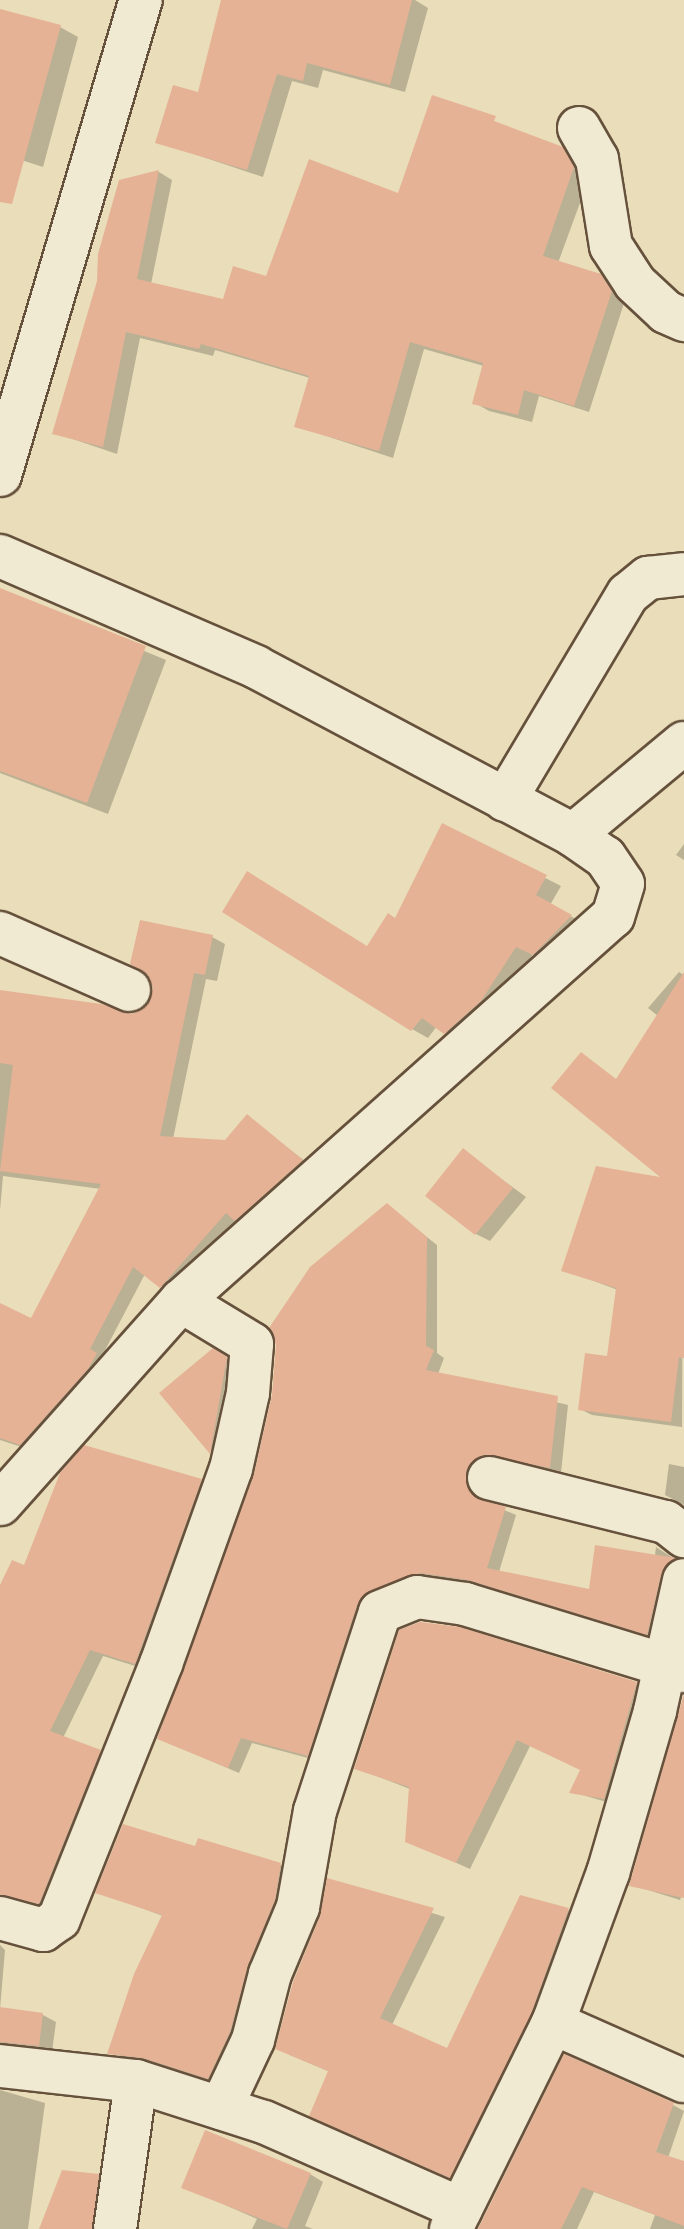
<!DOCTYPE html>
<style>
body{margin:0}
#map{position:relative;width:684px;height:2229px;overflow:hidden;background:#e9deb9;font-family:"Gentium Book Plus",serif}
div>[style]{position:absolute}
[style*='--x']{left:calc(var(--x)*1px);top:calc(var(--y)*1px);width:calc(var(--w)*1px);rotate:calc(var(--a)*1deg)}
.shadow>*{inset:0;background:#0003}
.building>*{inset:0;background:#e6b296}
.roads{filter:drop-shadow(2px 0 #66513c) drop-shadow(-2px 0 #66513c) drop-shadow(0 2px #66513c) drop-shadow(0 -2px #66513c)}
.street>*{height:42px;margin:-21px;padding:0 21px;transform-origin:21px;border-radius:21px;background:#f1ead2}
span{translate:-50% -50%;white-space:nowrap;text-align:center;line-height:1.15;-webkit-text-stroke:6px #f1ead2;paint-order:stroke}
</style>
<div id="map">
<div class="shadow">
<i style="clip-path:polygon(224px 0,415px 0,428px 8px,405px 92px,323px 70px,318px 88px,292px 81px,263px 177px,158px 142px,199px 95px)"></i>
<i style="clip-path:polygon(0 11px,60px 27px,78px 37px,43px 167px,12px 157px,0 201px)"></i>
<i style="clip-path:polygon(433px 97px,562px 149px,577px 158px,588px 181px,558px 263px,600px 276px,615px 284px,625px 300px,589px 412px,539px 396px,532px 422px,489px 411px,475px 403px,484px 366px,424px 349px,393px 458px,296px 426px,310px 378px,215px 350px,213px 356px,140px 338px,117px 454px,55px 433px,99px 281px,121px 182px,159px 172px,172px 180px,151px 284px,224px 302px,400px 195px)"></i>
<i style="clip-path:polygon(0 591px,166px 660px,108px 814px,0 773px)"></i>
<i style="clip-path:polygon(443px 826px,561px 886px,550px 905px,587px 925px,550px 962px,533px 954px,496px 1010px,461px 1042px,437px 1026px,428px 1038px,412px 1029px,368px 948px,396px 920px)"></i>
<i style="clip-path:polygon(684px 844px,684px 860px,676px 855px)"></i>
<i style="clip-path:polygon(212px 937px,225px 944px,217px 981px,206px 979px,173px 1139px,226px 1142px,247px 1117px,314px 1168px,249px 1226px,239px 1221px,174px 1294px,145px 1274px,101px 1358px,108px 1362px,34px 1451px,0 1440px,0 1305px,32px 1321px,101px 1189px,3px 1176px,0 1210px,0 992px,131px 1016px,145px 1010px)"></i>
<i style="clip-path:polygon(679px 972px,684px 975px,682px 1427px,592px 1415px,580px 1409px,608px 1358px,618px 1290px,564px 1270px,667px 1180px,582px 1054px,617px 1080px,658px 1016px,648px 1008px)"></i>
<i style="clip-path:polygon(463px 1151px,526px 1197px,490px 1241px,476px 1234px)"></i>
<i style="clip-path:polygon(387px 1206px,437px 1245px,437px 1353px,444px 1358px,438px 1374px,568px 1405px,561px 1473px,495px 1460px,476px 1478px,483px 1501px,516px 1515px,499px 1572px,591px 1591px,655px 1555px,656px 1547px,684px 1565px,659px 1639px,482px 1586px,432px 1579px,383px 1595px,319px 1761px,252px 1743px,239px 1773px,171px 1744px)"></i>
<i style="clip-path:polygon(213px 1351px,233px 1363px,217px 1456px,162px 1393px)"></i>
<i style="clip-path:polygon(669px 1464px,684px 1467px,684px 1505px,665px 1495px)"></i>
<i style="clip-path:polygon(201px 1481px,214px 1488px,148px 1670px,103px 1656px,63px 1738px,113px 1759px,52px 1909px,8px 1901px,0 1909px,0 1623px)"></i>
<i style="clip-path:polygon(636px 1684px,649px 1691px,617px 1805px,572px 1792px,582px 1770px,530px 1746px,470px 1869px,407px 1841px,410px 1789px,356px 1768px)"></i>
<i style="clip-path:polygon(684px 1699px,684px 1890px,680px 1900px,632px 1885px)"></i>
<i style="clip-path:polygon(197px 1849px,281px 1865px,293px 1872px,221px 2084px,110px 2053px,163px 1916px,98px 1892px)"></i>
<i style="clip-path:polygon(329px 1881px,445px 1917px,392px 2025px,448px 2050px,568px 1910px,580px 1917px,462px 2183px,324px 2122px,330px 2072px,290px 2055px)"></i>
<i style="clip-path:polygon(0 1945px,5px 1950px,0 2009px,43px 2015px,56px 2022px,52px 2052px,0 2056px)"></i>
<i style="clip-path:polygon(0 2090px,45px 2103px,28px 2229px,0 2229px)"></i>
<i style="clip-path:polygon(673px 2105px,684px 2111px,668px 2158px,684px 2163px,684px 2229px,650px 2229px,655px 2215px,594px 2192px,577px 2229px,480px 2229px)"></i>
<i style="clip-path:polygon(310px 2174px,323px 2182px,305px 2226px,313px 2229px,252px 2229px,257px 2219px,184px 2187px)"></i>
<i style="clip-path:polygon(98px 2176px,112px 2184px,105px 2229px,41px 2229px)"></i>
</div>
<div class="building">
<i style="clip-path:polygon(221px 0,412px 0,390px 85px,307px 63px,303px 81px,277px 74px,247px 170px,155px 143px,173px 85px,198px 92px)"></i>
<i style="clip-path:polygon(0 9px,61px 25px,12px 204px,0 202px)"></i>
<i style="clip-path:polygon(432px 95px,496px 116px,494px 121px,563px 147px,574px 167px,543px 256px,601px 274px,612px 291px,574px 406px,524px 390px,518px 415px,472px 404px,483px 363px,410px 342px,379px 451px,294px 427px,309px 376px,201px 344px,199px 349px,126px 332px,103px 447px,52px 434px,97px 281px,98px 254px,119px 180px,159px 170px,137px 279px,223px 299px,233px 266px,266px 276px,309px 159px,398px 193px)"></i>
<i style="clip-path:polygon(0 588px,146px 646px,87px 803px,0 771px)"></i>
<i style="clip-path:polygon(442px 823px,547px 875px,536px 895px,572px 915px,533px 955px,516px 947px,481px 1001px,444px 1034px,422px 1018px,411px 1031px,222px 912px,247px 871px,367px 946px,388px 913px,395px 918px)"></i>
<i style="clip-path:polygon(140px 920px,213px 935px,205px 975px,194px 973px,160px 1136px,225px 1140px,247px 1114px,303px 1160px,235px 1221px,226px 1213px,160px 1288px,133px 1267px,90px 1349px,97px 1353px,88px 1369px,20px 1445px,0 1438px,0 1303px,31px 1318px,101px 1184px,0 1171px,13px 1065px,0 1063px,0 990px,101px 1004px,131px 1014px,142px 1010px,153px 988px,148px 975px,130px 964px)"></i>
<i style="clip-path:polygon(684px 972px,684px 1358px,679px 1357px,671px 1422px,578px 1410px,585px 1353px,607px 1356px,616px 1288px,561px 1271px,596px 1166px,660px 1177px,551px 1088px,581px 1052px,616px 1079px)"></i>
<i style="clip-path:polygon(463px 1148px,513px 1188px,475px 1235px,425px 1196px)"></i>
<i style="clip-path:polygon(387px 1203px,427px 1237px,426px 1346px,434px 1350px,426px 1370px,558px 1396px,550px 1468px,483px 1455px,466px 1471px,473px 1496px,506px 1507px,487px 1568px,589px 1589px,595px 1545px,676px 1558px,661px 1575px,647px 1635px,468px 1580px,420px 1573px,371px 1590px,357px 1605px,308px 1756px,241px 1738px,228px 1768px,157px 1739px,254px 1474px,272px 1395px,276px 1345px,269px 1328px,310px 1267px)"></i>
<i style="clip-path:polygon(213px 1348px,227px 1357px,210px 1454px,159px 1393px)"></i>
<i style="clip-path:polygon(84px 1445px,202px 1479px,135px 1664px,90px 1650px,50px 1731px,101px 1750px,39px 1904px,0 1895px,0 1585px,12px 1560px,24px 1565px,60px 1473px)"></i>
<i style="clip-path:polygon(420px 1622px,460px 1627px,637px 1682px,604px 1799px,569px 1793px,580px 1770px,517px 1740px,456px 1863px,405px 1842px,409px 1787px,354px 1769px,399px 1630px)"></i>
<i style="clip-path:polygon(684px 1694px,684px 1898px,629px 1886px)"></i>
<i style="clip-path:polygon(123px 1824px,195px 1846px,198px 1838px,281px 1863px,275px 1900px,248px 1965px,230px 2032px,208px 2079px,143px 2058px,107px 2054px,134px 1974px,162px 1915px,95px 1893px)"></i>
<i style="clip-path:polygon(327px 1878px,434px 1908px,380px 2018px,447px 2048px,520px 1895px,569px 1908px,531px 2014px,450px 2178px,309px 2116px,328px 2071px,275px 2049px,293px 1982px,320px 1916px)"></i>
<i style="clip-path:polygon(0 2007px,43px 2013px,39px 2046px,0 2042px)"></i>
<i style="clip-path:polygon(564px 2054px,674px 2103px,656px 2152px,684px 2161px,684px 2226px,582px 2187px,561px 2229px,478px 2229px)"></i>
<i style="clip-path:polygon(205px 2130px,311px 2173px,287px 2229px,181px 2188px)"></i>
<i style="clip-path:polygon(62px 2170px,99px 2174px,92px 2229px,39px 2229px)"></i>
</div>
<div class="roads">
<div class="street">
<i style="--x:579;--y:128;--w:36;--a:60"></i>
<i style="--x:597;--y:159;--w:88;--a:80.9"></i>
<i style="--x:611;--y:246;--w:44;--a:57"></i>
<i style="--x:635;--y:283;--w:42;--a:43.1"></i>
<i style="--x:666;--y:312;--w:20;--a:24"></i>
<i style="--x:0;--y:475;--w:495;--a:-73.5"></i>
<i style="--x:0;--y:556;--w:279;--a:23.4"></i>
<i style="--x:256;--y:667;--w:359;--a:27.9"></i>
<i style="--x:573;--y:835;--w:39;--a:35"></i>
<i style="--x:605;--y:857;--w:32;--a:56"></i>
<i style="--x:623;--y:884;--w:34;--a:107"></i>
<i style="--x:613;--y:916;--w:579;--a:138.29"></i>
<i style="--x:181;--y:1301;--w:272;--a:131.7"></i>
<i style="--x:505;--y:800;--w:240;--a:-59.2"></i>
<i style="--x:628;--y:594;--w:26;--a:-39"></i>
<i style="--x:648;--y:578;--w:36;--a:-6"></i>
<i style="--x:573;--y:835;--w:144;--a:-39.7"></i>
<i style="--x:0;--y:933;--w:141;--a:23.8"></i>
<i style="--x:489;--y:1478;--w:182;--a:14"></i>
<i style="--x:666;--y:1522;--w:23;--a:38"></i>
<i style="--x:0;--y:1918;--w:45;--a:15.6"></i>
<i style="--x:43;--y:1930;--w:19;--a:-35"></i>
<i style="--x:59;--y:1919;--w:275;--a:-68.2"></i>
<i style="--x:161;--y:1664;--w:207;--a:-70.3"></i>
<i style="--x:231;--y:1469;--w:78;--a:-77.4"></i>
<i style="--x:248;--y:1393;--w:49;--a:-85.3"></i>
<i style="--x:252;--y:1344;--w:83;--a:-148.8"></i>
<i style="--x:553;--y:2023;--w:143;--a:23.9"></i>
<i style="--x:0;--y:2066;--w:137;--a:6.3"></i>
<i style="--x:136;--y:2081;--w:134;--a:17.8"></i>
<i style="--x:264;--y:2122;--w:215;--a:23.8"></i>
<i style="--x:221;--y:2108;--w:75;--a:-64.8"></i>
<i style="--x:253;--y:2040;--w:68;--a:-75.6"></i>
<i style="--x:270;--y:1974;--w:73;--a:-67.3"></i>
<i style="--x:298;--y:1907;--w:97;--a:-80"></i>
<i style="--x:315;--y:1811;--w:209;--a:-71.9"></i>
<i style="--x:380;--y:1612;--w:40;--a:-22"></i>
<i style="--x:417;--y:1597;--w:49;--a:8.3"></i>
<i style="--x:465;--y:1604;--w:229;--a:17"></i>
<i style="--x:115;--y:2229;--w:149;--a:-81.9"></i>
<i style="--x:451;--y:2229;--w:230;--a:-63.7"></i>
<i style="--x:553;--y:2023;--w:160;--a:-69.9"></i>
<i style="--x:608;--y:1873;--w:169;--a:-73.8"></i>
<i style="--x:655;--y:1711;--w:134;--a:-77.5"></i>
</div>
</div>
</div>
